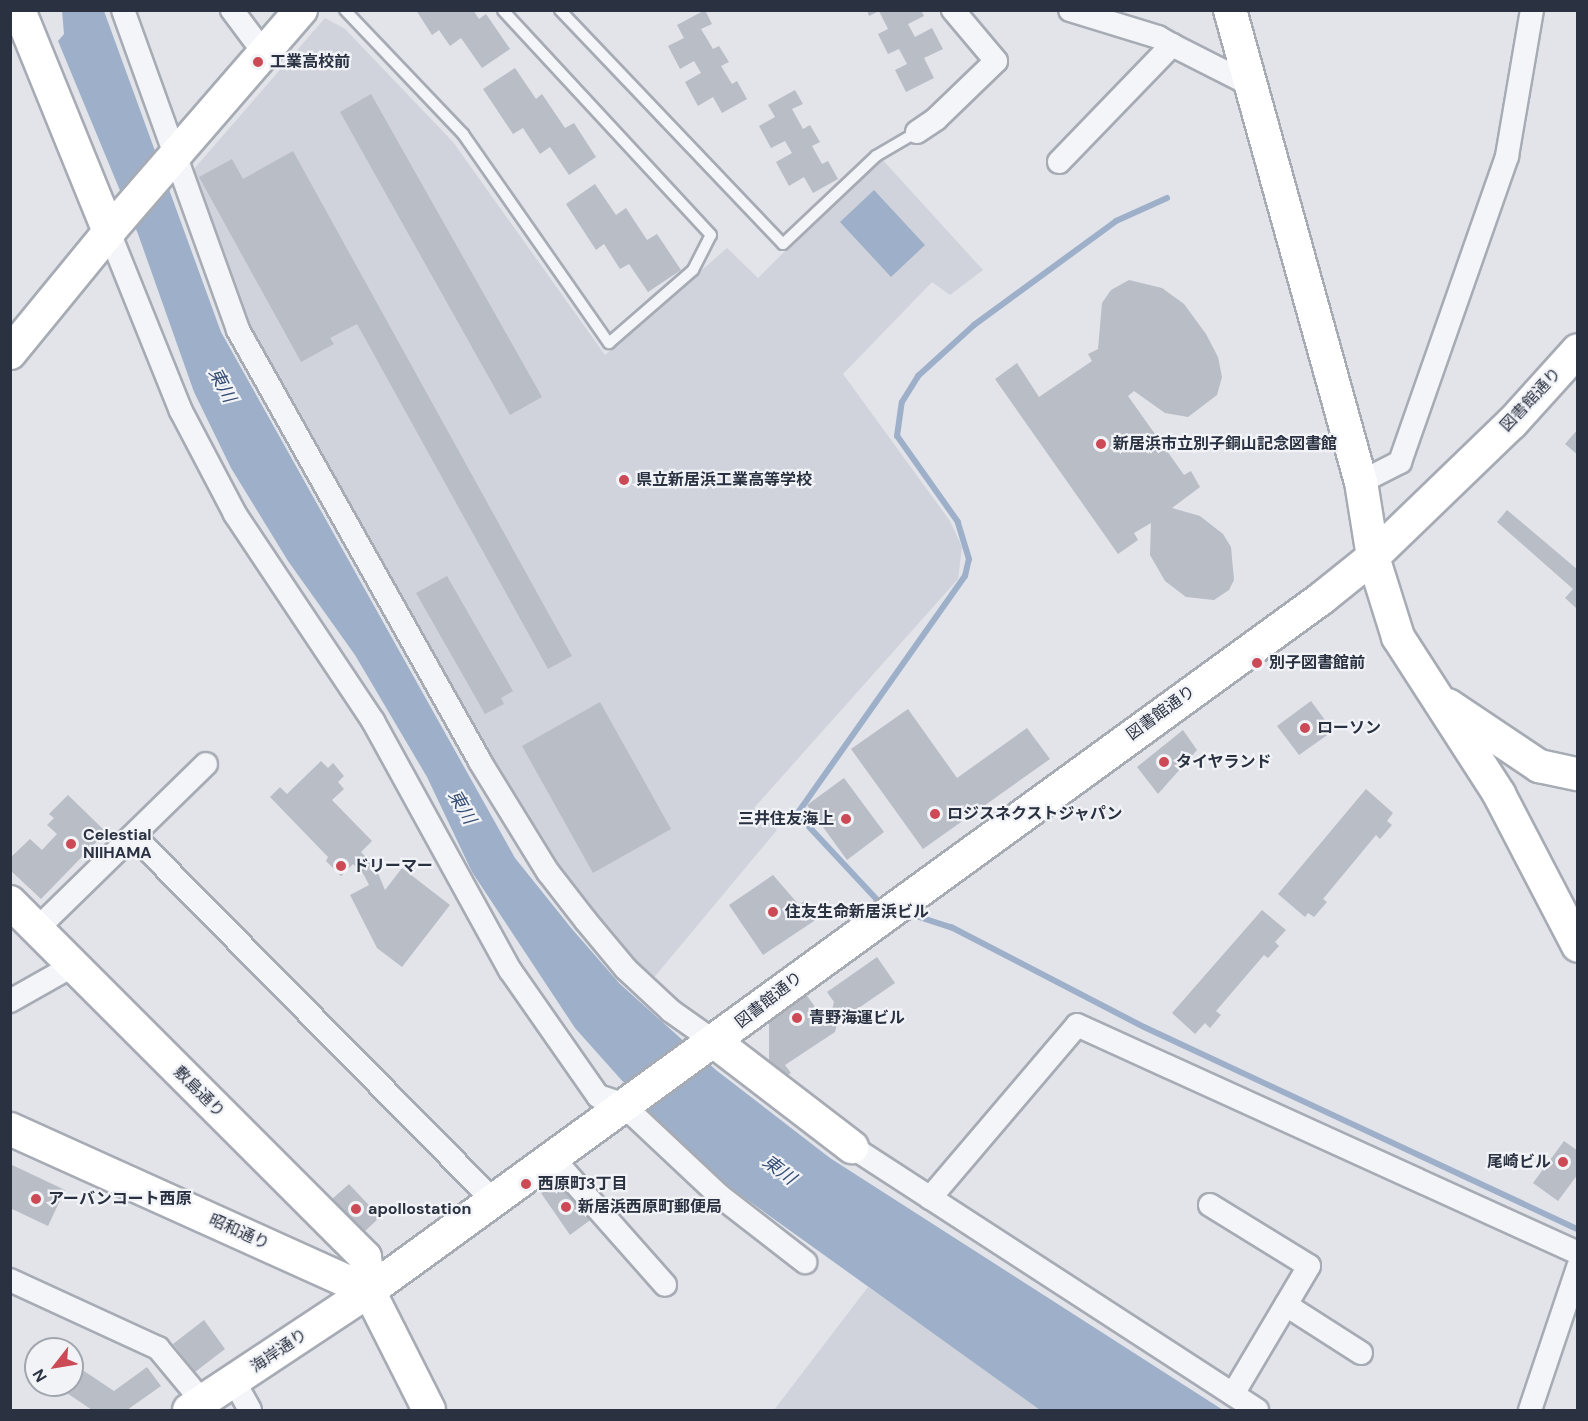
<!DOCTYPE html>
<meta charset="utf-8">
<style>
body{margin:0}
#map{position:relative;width:1588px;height:1421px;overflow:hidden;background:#e2e4ea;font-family:"DM Sans","Noto Sans JP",sans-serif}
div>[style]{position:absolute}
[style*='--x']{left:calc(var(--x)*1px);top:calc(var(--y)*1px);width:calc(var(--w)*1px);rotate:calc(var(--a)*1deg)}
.built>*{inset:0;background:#d0d3dc}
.water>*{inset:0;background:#9eb0c9}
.stream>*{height:6px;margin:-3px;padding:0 3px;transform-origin:3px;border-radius:3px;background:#9eb0c9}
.building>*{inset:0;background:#b9bdc6}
.roads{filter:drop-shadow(2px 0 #a7abb4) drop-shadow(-2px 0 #a7abb4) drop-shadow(0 2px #a7abb4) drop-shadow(0 -2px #a7abb4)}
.lane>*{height:10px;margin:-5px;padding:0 5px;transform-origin:5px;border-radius:5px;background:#f4f5f8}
.street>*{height:22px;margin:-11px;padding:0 11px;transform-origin:11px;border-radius:11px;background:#f4f5f8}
.secondary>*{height:32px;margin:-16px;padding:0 16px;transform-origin:16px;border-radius:16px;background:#fff}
.dots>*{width:16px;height:16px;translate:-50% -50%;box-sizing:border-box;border:3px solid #f1f3f7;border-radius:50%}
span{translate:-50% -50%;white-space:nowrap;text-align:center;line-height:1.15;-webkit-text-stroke:4.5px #f1f3f7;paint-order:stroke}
.poi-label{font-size:16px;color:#2a3141;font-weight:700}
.left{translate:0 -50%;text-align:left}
.right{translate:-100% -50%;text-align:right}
.street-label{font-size:16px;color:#2a3141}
.water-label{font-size:18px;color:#354d74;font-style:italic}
.frame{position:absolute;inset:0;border:12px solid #2a3141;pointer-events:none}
.north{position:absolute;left:24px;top:1337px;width:60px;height:60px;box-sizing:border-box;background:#f1f3f7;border:2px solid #a1a5ae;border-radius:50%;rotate:239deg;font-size:16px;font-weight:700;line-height:24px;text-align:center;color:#2a3141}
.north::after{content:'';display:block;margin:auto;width:21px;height:27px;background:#cb4a55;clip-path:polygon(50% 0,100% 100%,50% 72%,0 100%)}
</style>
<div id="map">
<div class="built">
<i style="clip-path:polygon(325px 18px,345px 29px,453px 142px,605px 355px,727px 248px,758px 278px,880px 157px,983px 270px,950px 295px,932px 282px,843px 374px,950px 521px,962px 547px,958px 579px,754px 808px,777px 830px,651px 981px,570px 889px,498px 778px,244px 328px,187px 177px)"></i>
<i style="clip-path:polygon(868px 1287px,949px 1344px,1040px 1410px,774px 1410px)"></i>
</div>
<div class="water">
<i style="clip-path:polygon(62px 11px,104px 11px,221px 332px,515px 858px,572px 929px,620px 984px,716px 1070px,830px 1158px,1223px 1410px,1040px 1410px,728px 1186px,650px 1112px,575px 1028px,472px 872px,427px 777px,355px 655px,288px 561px,231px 468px,194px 392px,138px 234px,58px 41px,64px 34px)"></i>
<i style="clip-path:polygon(874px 190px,925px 245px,891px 277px,840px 222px)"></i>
</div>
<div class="stream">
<i style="--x:881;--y:904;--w:123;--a:-133"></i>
<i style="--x:797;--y:814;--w:291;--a:-54.8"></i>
<i style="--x:965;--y:576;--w:17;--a:-77"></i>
<i style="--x:969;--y:559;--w:39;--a:-107"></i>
<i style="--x:958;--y:522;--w:105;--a:-125.3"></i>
<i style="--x:897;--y:436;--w:34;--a:-82"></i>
<i style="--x:902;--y:402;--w:31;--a:-58"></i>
<i style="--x:918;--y:376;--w:76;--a:-42.3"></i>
<i style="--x:974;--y:325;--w:176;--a:-36.2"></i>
<i style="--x:1116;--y:221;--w:56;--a:-24.3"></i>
<i style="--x:913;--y:915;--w:40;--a:18"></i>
<i style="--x:951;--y:927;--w:217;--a:27.4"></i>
<i style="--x:1144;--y:1027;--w:479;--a:25"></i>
</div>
<div class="building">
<i style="clip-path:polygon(416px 10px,473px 10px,479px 19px,486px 14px,510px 49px,482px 68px,461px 38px,450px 46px,439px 30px,432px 35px)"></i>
<i style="clip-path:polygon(705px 10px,712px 24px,701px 29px,713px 49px,719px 46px,729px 62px,721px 66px,732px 84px,737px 81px,747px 99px,722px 113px,713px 97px,698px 106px,685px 82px,701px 73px,694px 61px,680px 69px,668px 46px,684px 38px,677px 25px)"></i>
<i style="clip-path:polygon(867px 10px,921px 10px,924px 16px,908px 24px,915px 37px,932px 28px,943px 49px,924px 58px,934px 78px,906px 92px,895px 70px,907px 64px,899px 49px,888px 54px,878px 34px,888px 29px,879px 11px,869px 16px)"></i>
<i style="clip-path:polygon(515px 68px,536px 99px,542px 94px,565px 128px,574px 123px,596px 157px,569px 175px,550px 147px,540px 154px,523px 128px,513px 134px,483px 89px)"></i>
<i style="clip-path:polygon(795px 90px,803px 104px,792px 109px,803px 129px,810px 125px,820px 142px,812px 146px,822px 164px,828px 161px,838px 179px,813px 193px,804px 177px,789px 186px,776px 162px,792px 153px,785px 141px,771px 148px,759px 126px,775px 117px,768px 105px)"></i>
<i style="clip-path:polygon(371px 94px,542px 397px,510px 415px,340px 112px)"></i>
<i style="clip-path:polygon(293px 151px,572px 656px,548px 669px,357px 324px,330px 338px,334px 344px,301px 362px,199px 177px,232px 159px,243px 179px)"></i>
<i style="clip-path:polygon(595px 184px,616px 215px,626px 208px,647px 240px,657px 234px,681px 270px,648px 292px,629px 264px,620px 269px,604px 244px,596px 250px,566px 204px)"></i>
<i style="clip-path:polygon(1129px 280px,1162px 288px,1184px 304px,1206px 334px,1218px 357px,1222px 377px,1217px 395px,1188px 417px,1165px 413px,1134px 391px,1128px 396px,1184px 475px,1191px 471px,1200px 487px,1172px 508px,1200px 516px,1223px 534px,1231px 547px,1234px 580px,1229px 590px,1214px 600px,1186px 597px,1165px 581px,1150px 555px,1151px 523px,1134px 533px,1138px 540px,1118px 554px,995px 379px,1017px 363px,1039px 397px,1092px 361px,1088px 354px,1098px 349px,1102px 303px,1111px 290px)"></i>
<i style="clip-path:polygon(1578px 429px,1578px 455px,1565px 444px)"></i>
<i style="clip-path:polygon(1507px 510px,1578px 570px,1576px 608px,1565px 598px,1573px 589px,1497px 522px)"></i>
<i style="clip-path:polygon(447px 576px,513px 691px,501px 698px,504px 704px,485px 714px,416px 593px)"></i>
<i style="clip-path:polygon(1311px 701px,1333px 731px,1299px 755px,1277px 726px)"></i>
<i style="clip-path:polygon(600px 702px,671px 829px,593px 873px,522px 746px)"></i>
<i style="clip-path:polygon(908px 709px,957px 778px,1027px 728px,1050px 759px,923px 849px,851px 749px)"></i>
<i style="clip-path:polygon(1183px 730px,1197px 750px,1158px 794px,1137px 767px)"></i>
<i style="clip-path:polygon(321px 761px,328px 768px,333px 763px,344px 776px,338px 782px,344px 789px,332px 800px,372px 841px,361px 852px,376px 868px,385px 890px,402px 868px,450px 905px,402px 967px,377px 948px,350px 895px,369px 885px,364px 875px,353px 864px,341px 876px,326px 861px,328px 857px,270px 797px,280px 787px,287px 794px)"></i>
<i style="clip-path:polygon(844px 778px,884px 832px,847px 860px,807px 805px)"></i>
<i style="clip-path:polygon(1366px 789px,1393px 813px,1387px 821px,1392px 825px,1380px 839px,1376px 835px,1323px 899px,1327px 902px,1314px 917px,1308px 913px,1305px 917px,1278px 894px)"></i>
<i style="clip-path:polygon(68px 795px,106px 832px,41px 899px,10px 870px,10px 858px,30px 839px,42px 850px,57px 834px,47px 825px,54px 818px,49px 814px)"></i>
<i style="clip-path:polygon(773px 875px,799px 905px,804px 901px,817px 919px,763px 955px,729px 905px)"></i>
<i style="clip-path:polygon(1262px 910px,1286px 930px,1275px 942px,1279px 946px,1268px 958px,1264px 955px,1216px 1011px,1221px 1015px,1210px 1028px,1205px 1023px,1195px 1034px,1172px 1013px)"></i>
<i style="clip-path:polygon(877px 957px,895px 983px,847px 1016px,841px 1008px,835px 1032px,785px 1065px,791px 1073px,782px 1079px,769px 1067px,769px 1020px,806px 994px,828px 1026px,834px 1002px,827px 992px)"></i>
<i style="clip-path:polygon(1564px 1141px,1578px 1151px,1578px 1174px,1558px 1201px,1533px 1183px)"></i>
<i style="clip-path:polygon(10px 1164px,65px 1190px,48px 1226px,10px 1208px)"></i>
<i style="clip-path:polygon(559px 1179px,593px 1218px,570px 1235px,541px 1193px)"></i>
<i style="clip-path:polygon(349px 1184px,380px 1217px,363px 1233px,331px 1200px)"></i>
<i style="clip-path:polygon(204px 1320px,225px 1349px,195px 1372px,173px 1344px)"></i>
<i style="clip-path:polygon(72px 1363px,114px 1391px,147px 1367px,161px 1386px,127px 1410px,92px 1410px,55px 1385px,72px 1385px)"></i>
</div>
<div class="roads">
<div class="lane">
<i style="--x:345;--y:10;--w:171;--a:46.4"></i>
<i style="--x:463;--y:134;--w:255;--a:55.1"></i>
<i style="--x:609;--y:343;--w:111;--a:-41"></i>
<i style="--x:693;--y:270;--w:39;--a:-63"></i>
<i style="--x:711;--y:235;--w:306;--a:-132.8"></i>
<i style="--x:560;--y:10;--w:323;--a:46.4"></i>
<i style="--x:783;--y:244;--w:128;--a:-43.4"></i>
<i style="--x:876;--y:156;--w:48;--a:-30.3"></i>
</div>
<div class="street">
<i style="--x:123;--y:10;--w:340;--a:70.2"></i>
<i style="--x:238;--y:330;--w:493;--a:60.7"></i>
<i style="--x:479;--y:760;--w:132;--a:58.4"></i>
<i style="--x:548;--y:872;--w:62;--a:52.2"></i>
<i style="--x:586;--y:921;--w:62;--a:50.2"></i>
<i style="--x:626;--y:969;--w:62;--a:43"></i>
<i style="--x:671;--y:1011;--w:54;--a:35.2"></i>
<i style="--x:232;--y:10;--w:54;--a:53.3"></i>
<i style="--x:1070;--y:10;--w:92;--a:17.1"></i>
<i style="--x:1158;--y:37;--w:16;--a:30"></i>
<i style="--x:917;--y:132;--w:23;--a:-34"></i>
<i style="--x:936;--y:119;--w:83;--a:-44"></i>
<i style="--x:996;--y:61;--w:67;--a:-130.1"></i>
<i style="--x:1059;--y:162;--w:163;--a:-46"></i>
<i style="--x:1172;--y:45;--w:89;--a:26.9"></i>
<i style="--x:109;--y:232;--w:193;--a:68.1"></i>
<i style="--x:181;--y:411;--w:116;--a:62.3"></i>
<i style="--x:235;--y:514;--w:249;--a:56.3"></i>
<i style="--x:373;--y:721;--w:284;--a:61.2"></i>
<i style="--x:510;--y:970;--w:154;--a:55.1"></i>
<i style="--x:598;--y:1096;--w:25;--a:18"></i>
<i style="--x:622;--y:1104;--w:134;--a:43.2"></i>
<i style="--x:720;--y:1196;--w:108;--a:37.8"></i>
<i style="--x:1361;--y:482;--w:44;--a:-27.1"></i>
<i style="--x:1400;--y:462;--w:324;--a:-70.7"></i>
<i style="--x:1507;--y:156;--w:148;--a:-80.3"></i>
<i style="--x:134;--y:836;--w:510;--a:45.4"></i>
<i style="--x:37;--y:929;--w:236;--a:-44.3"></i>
<i style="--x:10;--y:1001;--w:71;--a:-29.4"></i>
<i style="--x:852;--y:1147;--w:483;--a:33"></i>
<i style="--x:551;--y:1156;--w:172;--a:48.5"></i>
<i style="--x:930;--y:1198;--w:227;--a:-49.6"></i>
<i style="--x:1077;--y:1025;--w:550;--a:24.47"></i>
<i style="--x:1210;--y:1205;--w:116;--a:31.6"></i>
<i style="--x:1309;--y:1266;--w:149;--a:120.7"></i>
<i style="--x:10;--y:1280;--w:163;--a:24.7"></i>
<i style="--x:158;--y:1348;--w:69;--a:50.3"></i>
<i style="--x:1286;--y:1305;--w:89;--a:32.6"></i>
<i style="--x:234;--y:1381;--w:33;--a:61"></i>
<i style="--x:1530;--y:1410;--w:151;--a:-71.4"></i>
</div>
<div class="secondary">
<i style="--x:19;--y:10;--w:240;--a:67.9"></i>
<i style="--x:1230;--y:10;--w:490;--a:74.5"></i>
<i style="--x:1361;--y:482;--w:76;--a:80.9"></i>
<i style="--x:1373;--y:557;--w:84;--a:72.6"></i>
<i style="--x:1398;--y:637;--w:187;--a:57.2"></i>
<i style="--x:1499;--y:794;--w:171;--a:62.5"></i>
<i style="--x:10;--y:353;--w:172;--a:-50.7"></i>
<i style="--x:119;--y:220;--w:278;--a:-49.1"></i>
<i style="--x:1448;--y:705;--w:110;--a:33.8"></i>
<i style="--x:1539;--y:766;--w:40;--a:12"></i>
<i style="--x:10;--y:902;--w:502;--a:45"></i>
<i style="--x:365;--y:1257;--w:34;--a:83"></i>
<i style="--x:369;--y:1291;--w:133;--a:63.2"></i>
<i style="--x:715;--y:1042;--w:173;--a:37.5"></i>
<i style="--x:10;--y:1129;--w:394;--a:24.3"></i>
<i style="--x:189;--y:1410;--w:216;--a:-33.5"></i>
<i style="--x:369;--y:1291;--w:1178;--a:-36.02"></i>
<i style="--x:1322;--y:598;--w:65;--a:-38.8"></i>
<i style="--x:1373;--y:557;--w:193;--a:-44"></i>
<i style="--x:1512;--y:423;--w:98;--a:-47.9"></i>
</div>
</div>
<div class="dots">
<i style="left:258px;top:62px;background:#cb4a55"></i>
<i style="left:1101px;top:444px;background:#cb4a55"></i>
<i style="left:624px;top:480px;background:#cb4a55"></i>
<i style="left:1257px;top:663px;background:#cb4a55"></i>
<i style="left:1305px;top:728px;background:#cb4a55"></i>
<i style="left:1164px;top:762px;background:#cb4a55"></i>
<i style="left:935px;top:814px;background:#cb4a55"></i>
<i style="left:846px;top:819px;background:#cb4a55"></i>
<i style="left:71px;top:844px;background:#cb4a55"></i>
<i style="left:341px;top:866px;background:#cb4a55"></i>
<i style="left:773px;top:912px;background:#cb4a55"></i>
<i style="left:797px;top:1018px;background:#cb4a55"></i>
<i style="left:1563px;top:1162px;background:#cb4a55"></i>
<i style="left:526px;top:1184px;background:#cb4a55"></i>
<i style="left:36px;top:1199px;background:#cb4a55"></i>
<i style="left:566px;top:1207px;background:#cb4a55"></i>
<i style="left:356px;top:1209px;background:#cb4a55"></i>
</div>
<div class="poi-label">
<span class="left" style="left:270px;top:62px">工業高校前</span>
<span class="left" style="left:1113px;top:444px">新居浜市立別子銅山記念図書館</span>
<span class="left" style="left:636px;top:480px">県立新居浜工業高等学校</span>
<span class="left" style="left:1269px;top:663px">別子図書館前</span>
<span class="left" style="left:1317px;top:728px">ローソン</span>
<span class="left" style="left:1176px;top:762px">タイヤランド</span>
<span class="left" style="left:947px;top:814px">ロジスネクストジャパン</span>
<span class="right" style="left:834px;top:819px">三井住友海上</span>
<span class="left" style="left:83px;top:844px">Celestial<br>NIIHAMA</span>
<span class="left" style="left:353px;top:866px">ドリーマー</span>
<span class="left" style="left:785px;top:912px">住友生命新居浜ビル</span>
<span class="left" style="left:809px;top:1018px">青野海運ビル</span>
<span class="right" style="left:1551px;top:1162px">尾崎ビル</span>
<span class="left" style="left:538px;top:1184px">西原町3丁目</span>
<span class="left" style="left:48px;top:1199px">アーバンコート西原</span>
<span class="left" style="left:578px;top:1207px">新居浜西原町郵便局</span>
<span class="left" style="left:368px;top:1209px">apollostation</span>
</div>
<div class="street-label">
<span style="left:1531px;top:400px;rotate:-47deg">図書館通り</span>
<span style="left:1161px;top:713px;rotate:-36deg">図書館通り</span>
<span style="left:769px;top:1000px;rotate:-38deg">図書館通り</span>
<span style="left:199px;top:1092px;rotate:45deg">敷島通り</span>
<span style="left:239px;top:1232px;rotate:24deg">昭和通り</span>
<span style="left:279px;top:1351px;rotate:-34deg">海岸通り</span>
</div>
<div class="water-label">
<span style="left:222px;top:385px;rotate:62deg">東川</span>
<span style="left:462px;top:807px;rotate:60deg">東川</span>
<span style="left:779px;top:1170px;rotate:37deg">東川</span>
</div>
<div class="frame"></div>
<div class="north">N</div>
</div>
